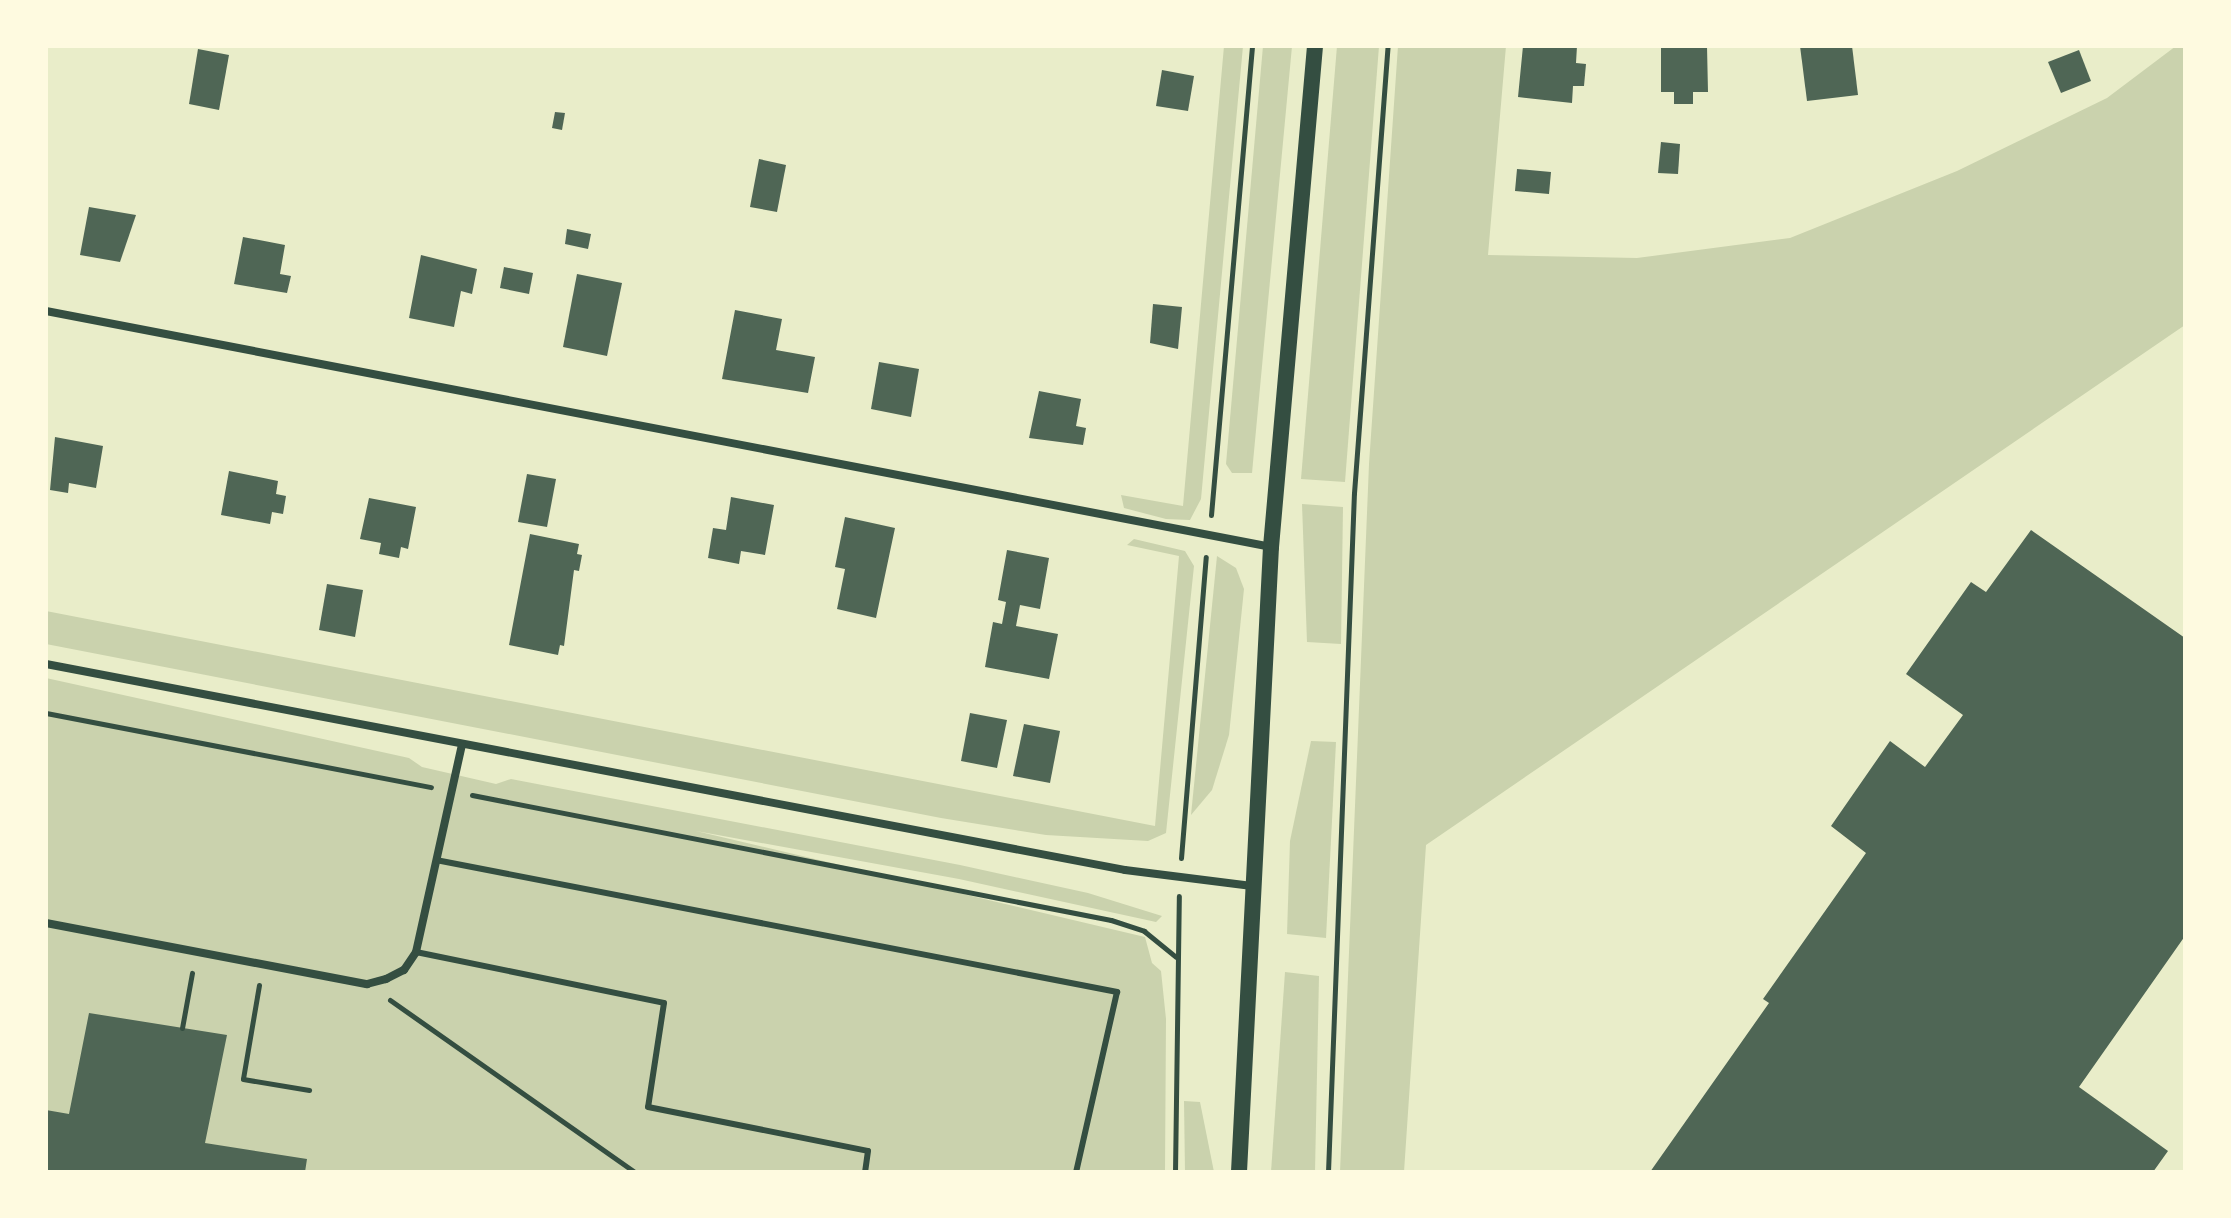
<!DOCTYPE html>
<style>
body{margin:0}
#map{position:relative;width:2231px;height:1218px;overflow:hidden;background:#e9edc9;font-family:"Source Sans 3",sans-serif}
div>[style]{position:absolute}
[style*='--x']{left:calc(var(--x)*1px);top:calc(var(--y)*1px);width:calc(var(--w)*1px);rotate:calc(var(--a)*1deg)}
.green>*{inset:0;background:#cad2ad}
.building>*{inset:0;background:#4f6655}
.path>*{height:5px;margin:-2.5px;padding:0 2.5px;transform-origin:2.5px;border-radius:2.5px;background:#344e41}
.service>*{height:6px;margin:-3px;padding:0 3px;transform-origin:3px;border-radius:3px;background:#344e41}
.minor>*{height:8px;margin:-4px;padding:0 4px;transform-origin:4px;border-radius:4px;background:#344e41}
.secondary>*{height:16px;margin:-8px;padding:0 8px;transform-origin:8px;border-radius:8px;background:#344e41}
span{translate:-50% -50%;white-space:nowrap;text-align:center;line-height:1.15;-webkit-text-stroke:6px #fefae0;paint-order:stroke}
.frame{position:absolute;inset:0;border:48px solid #fefae0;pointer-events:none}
</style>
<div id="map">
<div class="green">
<i style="clip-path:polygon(1224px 46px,1243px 46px,1201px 499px,1190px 520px,1166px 519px,1124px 508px,1121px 495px,1183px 506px)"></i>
<i style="clip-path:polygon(1263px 46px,1292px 46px,1252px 473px,1232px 473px,1226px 464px)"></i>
<i style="clip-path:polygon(1337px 46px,1379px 46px,1345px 482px,1301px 479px)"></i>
<i style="clip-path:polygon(1398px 46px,1506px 46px,1488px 255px,1637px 258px,1790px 238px,1957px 171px,2107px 98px,2176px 46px,2185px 46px,2185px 325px,1426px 845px,1404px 1172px,1340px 1172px,1369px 464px)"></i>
<i style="clip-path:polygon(1302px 504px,1343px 507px,1341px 644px,1307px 642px)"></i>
<i style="clip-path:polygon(1134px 539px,1185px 551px,1194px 566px,1166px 833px,1148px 841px,1046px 835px,941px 818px,46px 644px,46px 611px,1155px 826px,1179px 556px,1127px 545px)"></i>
<i style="clip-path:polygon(1217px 556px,1236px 568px,1244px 589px,1229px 735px,1212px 790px,1191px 815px)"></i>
<i style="clip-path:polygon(46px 678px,409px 758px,422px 767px,496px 784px,511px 779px,960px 865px,1088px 893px,1162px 916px,1156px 922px,959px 879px,696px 831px,1145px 937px,1152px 963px,1161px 971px,1166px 1019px,1165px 1172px,46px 1172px)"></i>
<i style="clip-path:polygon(1311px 741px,1336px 742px,1326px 938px,1287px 934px,1290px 841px)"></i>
<i style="clip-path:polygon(1285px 972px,1319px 976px,1315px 1172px,1271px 1172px)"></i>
<i style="clip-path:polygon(1184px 1101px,1200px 1102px,1214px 1172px,1185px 1172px)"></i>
</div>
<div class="building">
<i style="clip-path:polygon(1523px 46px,1577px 46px,1576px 63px,1586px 64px,1584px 86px,1573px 86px,1572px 103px,1518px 97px)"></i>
<i style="clip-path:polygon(1661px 46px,1707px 46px,1708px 92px,1693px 92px,1693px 104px,1674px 104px,1674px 92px,1661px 92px)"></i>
<i style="clip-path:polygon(1800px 46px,1852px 46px,1858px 95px,1807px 101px)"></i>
<i style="clip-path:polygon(198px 49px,229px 55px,219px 110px,189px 104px)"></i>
<i style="clip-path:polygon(2079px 50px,2091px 81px,2061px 93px,2048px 62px)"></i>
<i style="clip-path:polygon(1162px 70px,1194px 76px,1188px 111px,1156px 106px)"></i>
<i style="clip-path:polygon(555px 112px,565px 113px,562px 130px,552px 128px)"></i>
<i style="clip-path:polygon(1661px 142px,1680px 144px,1678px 174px,1658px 173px)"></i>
<i style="clip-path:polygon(759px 159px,786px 165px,777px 212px,750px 207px)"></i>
<i style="clip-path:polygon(1517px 169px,1551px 172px,1549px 194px,1515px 191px)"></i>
<i style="clip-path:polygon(89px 207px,136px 215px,120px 262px,80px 255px)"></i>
<i style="clip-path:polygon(567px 229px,591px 234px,588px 249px,565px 244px)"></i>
<i style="clip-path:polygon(243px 237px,285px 245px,280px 274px,291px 276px,287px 293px,234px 284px)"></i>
<i style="clip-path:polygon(421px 255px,477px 269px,472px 294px,461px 291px,454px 327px,409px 318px)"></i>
<i style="clip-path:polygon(504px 267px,533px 273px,529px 294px,500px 288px)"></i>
<i style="clip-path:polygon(577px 274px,622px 283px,607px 356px,563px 347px)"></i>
<i style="clip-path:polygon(1153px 304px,1182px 307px,1178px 349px,1150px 343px)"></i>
<i style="clip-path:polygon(735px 310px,782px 319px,776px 350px,815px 357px,808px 393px,722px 379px)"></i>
<i style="clip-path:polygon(879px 362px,919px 369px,911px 417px,871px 409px)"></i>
<i style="clip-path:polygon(1039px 391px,1081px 399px,1076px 426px,1086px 428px,1083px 445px,1029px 438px)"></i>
<i style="clip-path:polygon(55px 437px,103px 446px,96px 488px,69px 483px,68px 493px,50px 490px)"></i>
<i style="clip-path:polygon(229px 471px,278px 481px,276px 494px,286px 496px,283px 514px,272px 512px,270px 524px,221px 515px)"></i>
<i style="clip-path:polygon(527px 474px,556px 479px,547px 527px,518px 522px)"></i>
<i style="clip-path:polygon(731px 497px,774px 505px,765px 555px,741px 551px,739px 564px,708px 558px,713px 528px,726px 530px)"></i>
<i style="clip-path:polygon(369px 498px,416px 507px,408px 549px,401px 547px,399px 558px,379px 554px,381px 543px,360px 539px)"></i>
<i style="clip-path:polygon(845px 517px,895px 528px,876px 618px,837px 609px,845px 569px,835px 567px)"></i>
<i style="clip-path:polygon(2031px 530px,2185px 638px,2185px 936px,2079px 1087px,2168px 1151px,2153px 1172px,1650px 1172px,1769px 1003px,1763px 999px,1866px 853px,1831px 826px,1890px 741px,1925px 767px,1963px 715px,1906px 674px,1971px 582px,1986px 592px)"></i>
<i style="clip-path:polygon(530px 534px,579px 544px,577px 554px,582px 555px,579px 571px,574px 570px,564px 646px,560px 645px,558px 655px,509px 645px)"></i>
<i style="clip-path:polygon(1007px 550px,1049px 558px,1040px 609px,1020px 605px,1016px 626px,1058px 634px,1049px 679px,985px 667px,993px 622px,1002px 624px,1006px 602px,998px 600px)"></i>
<i style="clip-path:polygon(327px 584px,363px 590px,355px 637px,319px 630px)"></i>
<i style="clip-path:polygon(970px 713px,1007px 720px,997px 768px,961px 761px)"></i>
<i style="clip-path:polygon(1024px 724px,1060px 731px,1050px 783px,1013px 776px)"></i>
<i style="clip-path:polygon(89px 1013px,227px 1035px,205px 1143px,307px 1159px,305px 1172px,46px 1172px,46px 1110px,69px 1114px)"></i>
</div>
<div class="path">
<i style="--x:1211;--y:515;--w:471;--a:-85"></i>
<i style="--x:46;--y:713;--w:392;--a:10.9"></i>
<i style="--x:472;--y:795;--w:651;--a:11.07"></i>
<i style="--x:1111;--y:920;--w:35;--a:18"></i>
<i style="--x:1144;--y:931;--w:41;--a:39.1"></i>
<i style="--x:1181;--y:858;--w:302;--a:-85.3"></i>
<i style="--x:259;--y:985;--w:95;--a:99.7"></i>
<i style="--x:243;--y:1079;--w:67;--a:9.5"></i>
<i style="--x:390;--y:1000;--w:299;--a:35.1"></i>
<i style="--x:182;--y:1028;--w:56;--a:-79.7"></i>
<i style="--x:1175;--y:1172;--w:276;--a:-89.2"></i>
<i style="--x:1328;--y:1172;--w:679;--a:-87.81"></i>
<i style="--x:1354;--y:493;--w:448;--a:-85.7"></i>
</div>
<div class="service">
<i style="--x:436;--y:860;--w:694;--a:10.97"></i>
<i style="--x:1117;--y:992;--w:185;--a:102.8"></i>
<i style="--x:416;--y:952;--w:253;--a:11.6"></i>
<i style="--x:664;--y:1003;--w:105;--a:98.7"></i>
<i style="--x:648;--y:1107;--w:224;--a:11.3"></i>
<i style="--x:868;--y:1151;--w:21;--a:98"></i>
</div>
<div class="minor">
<i style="--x:46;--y:311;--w:1248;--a:10.9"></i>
<i style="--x:46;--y:664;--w:1098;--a:10.81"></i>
<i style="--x:1125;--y:870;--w:128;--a:7.2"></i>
<i style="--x:46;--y:923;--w:327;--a:10.8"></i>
<i style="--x:367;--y:984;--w:20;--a:-15"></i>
<i style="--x:386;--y:979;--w:20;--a:-27"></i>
<i style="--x:404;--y:970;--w:22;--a:-56"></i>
<i style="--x:416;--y:952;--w:212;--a:-77.5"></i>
</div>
<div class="secondary">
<i style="--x:1239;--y:1172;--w:626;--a:-87.07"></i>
<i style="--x:1271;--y:547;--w:503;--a:-84.98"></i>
</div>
<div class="frame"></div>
</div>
